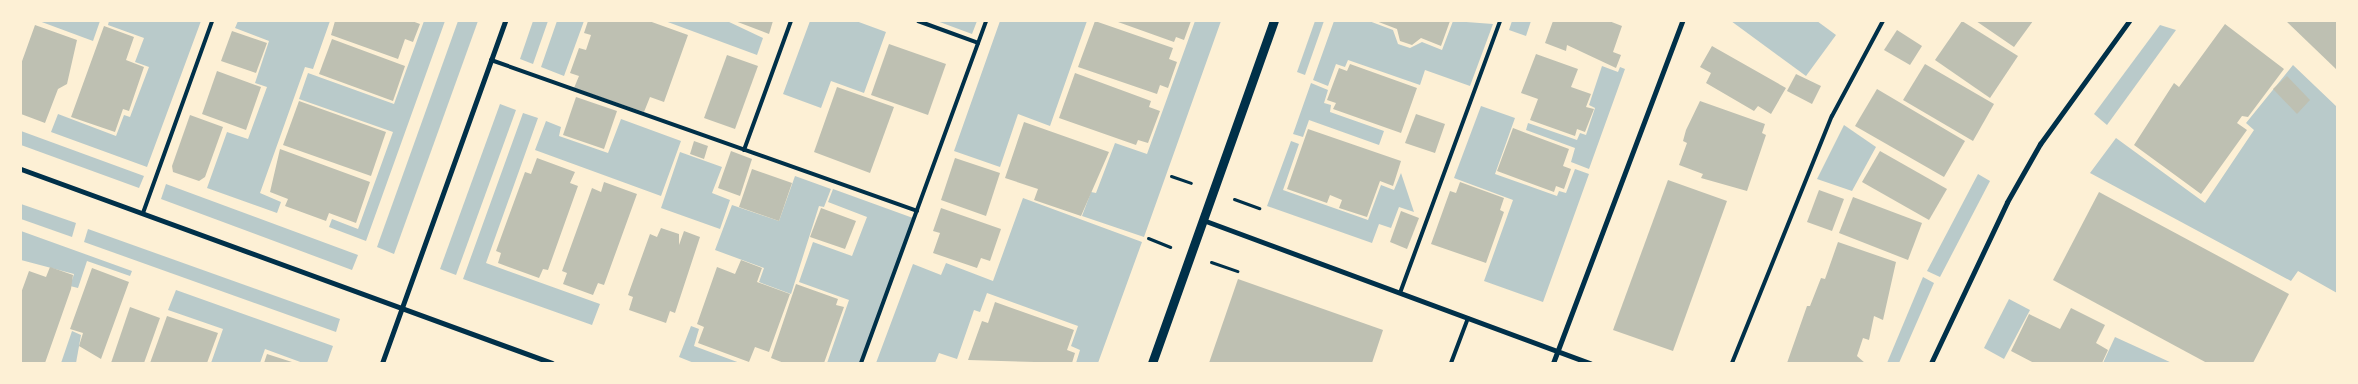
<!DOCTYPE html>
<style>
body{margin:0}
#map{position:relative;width:2358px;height:384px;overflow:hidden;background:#fdf0d5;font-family:Lora,serif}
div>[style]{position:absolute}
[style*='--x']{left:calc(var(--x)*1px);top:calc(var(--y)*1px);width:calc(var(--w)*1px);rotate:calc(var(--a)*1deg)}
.green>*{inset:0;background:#b9caca}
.building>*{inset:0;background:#bec0b2}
.path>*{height:3px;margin:-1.5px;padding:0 1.5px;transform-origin:1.5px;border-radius:1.5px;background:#003049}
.service>*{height:4px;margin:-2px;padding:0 2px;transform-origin:2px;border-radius:2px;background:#003049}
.minor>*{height:5px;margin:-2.5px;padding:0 2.5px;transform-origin:2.5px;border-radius:2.5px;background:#003049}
.tertiary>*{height:9px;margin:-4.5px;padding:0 4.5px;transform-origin:4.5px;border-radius:4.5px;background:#003049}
span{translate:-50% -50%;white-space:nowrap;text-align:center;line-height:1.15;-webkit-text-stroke:4.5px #fdf0d5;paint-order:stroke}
.frame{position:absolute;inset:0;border:22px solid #fdf0d5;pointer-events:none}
</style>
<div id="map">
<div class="green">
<i style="clip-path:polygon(39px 21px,100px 21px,93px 41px)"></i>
<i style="clip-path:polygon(109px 21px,201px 21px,147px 167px,51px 132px,58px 114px,116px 136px,124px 115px,130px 117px,149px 67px,135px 62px,144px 38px,108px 25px)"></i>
<i style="clip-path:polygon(238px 21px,330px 21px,313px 69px,305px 67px,260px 193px,281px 202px,277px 213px,207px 188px,227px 132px,248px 139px,267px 87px,255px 83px,269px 41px,235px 28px)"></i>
<i style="clip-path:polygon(424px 21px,445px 21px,366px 241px,329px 227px,332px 219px,358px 229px,393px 132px,299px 99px,308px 73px,394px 104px)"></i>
<i style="clip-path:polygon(458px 21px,478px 21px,394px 254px,377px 247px)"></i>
<i style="clip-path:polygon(533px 21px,548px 21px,533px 64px,520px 59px)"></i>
<i style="clip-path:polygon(557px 21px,584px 21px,564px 76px,541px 67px)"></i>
<i style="clip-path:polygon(665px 21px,727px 21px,763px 38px,757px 55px)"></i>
<i style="clip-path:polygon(810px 21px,856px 21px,886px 32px,864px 93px,831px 81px,821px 108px,783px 94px)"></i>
<i style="clip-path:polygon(937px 21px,977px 21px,972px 34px)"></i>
<i style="clip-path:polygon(1000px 21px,1087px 21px,1050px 126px,1018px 114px,1000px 167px,954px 151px)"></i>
<i style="clip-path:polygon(1195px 21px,1221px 21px,1144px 237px,1082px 216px,1091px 192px,1096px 193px,1115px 143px,1147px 154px)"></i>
<i style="clip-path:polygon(1315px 21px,1324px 21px,1305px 75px,1297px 72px)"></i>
<i style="clip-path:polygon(1334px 21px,1369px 21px,1393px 30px,1398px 44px,1410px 48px,1422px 42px,1442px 50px,1453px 21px,1493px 24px,1470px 86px,1425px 70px,1420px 85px,1348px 60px,1345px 67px,1336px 64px,1328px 86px,1313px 80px)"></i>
<i style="clip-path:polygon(1512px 21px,1531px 21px,1526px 36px,1509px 30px)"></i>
<i style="clip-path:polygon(1731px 21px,1817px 21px,1836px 35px,1806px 76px)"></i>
<i style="clip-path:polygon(2160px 25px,2176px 30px,2107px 125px,2094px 114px)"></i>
<i style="clip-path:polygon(2293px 65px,2337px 107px,2337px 293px,2298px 271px,2291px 281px,2090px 173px,2116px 138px,2205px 203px,2254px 130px,2246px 123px)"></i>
<i style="clip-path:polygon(1602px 66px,1618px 72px,1620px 67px,1625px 69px,1589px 169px,1571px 162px,1575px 148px,1526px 130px,1528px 123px,1577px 140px,1580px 133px,1586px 135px,1595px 108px,1589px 105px)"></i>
<i style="clip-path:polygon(1311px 83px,1328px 90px,1324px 103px,1331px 105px,1330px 112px,1384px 131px,1379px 145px,1309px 120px,1303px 137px,1293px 134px)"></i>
<i style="clip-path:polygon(500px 104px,516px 110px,456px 275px,440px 269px)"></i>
<i style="clip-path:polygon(1481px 106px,1515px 118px,1495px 174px,1557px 196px,1559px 191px,1566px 193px,1575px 169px,1589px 174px,1543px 302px,1484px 281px,1513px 200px,1454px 178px)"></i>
<i style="clip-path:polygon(523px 113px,538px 118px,486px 263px,600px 304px,592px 325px,463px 279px)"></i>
<i style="clip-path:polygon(621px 119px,681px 141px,661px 196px,535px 150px,546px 121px,561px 127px,559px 136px,608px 153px)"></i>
<i style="clip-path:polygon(1844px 125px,1876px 147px,1852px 191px,1817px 179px)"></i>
<i style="clip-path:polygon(21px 131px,144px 176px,139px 188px,21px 145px)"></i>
<i style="clip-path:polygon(1291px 141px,1299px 144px,1283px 190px,1368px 220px,1381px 185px,1394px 190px,1401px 173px,1414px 212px,1399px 207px,1391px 228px,1379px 224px,1372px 243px,1267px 206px)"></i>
<i style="clip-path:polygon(680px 152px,722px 167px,712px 193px,730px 200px,720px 229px,661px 208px)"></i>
<i style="clip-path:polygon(1978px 174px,1990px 181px,1940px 277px,1927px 271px)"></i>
<i style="clip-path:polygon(795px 176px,831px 189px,824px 207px,819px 206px,791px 294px,759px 282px,764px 268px,715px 250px,732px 205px,779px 221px)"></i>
<i style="clip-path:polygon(166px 184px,358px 255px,352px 270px,161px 199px)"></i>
<i style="clip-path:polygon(833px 189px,913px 218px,860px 363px,827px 363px,849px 300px,799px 282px,813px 242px,852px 256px,867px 217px,828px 202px)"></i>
<i style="clip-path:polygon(1023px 198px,1142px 242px,1098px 363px,1076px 363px,1080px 350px,1071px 346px,1078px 326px,987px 293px,980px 312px,974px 310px,957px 359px,939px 353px,935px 363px,876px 363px,913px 264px,941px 275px,946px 263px,993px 281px)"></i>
<i style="clip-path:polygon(21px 204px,76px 223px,72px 237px,21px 219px)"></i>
<i style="clip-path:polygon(88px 229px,340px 319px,336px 332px,84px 242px)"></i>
<i style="clip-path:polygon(21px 231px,132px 271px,130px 276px,87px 261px,78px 288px,70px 286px,74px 274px,21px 260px)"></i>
<i style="clip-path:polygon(1923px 277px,1934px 283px,1899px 363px,1887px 363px)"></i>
<i style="clip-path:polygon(176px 290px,333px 346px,327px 363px,303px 363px,265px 349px,260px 363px,211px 363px,223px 329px,168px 310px)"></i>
<i style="clip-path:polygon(2009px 299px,2030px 310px,2004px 359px,1984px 348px)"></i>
<i style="clip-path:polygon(691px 326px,699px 329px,694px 346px,740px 363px,694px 363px,679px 357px)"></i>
<i style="clip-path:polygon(72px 331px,81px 335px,76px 363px,61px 363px)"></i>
<i style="clip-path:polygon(2115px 337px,2172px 363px,2103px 363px)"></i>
</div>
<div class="building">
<i style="clip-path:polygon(335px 21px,412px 21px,420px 24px,413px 42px,405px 39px,398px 59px,331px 35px)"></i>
<i style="clip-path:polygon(588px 21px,649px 21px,688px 35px,664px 102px,650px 97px,644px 112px,574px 88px,579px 76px,570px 73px,579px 48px,586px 50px,591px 35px,584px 33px)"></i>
<i style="clip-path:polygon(735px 21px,773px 21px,769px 34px)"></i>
<i style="clip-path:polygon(1095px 21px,1173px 48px,1169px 59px,1177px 62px,1168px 88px,1160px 85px,1157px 94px,1078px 67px)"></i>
<i style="clip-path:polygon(1191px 21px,1184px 40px,1176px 37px,1174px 42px,1118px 22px)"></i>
<i style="clip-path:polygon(1376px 21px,1450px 21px,1441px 46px,1421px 38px,1412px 45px,1400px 41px,1397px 29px)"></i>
<i style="clip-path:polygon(1553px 21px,1609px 21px,1622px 26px,1613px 52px,1621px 55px,1616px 68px,1567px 45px,1566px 51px,1545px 43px)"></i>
<i style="clip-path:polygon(1962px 21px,2018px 56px,1990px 98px,1935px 60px)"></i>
<i style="clip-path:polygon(1976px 21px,2033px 21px,2014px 47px)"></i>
<i style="clip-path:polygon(2286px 21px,2337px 21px,2337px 70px)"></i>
<i style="clip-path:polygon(2225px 24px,2284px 69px,2248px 117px,2242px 116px,2237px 123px,2247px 130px,2201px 194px,2134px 145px,2174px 83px,2179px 87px)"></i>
<i style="clip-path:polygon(35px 25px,77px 40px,67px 84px,58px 89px,45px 123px,21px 114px,21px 64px)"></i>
<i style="clip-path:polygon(104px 26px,134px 37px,126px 60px,144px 67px,129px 111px,123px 109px,115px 132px,71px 117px)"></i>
<i style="clip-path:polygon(1897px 30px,1922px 46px,1910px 65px,1884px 50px)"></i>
<i style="clip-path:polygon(232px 31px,267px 43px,256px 73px,221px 61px)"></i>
<i style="clip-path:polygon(332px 39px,405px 66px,393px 101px,319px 74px)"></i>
<i style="clip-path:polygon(889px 44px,946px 64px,928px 115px,871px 95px)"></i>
<i style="clip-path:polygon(1712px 46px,1786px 88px,1771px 114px,1758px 106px,1754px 111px,1706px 83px,1711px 73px,1700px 67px)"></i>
<i style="clip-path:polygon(1536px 54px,1578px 69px,1571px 87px,1591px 94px,1586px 107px,1594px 109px,1585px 132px,1577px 129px,1575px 136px,1530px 120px,1538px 99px,1521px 93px)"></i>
<i style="clip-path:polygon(727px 55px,758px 66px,735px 129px,704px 118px)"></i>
<i style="clip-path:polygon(1350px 64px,1417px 88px,1401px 133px,1333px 109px,1336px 103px,1327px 100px,1339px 68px,1347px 71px)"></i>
<i style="clip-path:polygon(1925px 64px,1994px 104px,1973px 141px,1903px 100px)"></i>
<i style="clip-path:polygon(217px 71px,261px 87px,246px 130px,202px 114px)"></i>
<i style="clip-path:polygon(1075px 73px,1151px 101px,1149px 107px,1160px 111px,1148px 143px,1138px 140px,1136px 145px,1059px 118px)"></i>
<i style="clip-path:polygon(1796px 74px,1821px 86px,1812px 104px,1787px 91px)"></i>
<i style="clip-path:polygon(2287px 76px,2310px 100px,2297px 114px,2273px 89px)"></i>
<i style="clip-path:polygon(837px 87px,894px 107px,870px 173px,814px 152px)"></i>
<i style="clip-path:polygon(1877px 89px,1965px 141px,1944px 177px,1855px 126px)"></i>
<i style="clip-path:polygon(576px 97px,617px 111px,604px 149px,563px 135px)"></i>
<i style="clip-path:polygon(299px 101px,386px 132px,371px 176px,283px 145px)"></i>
<i style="clip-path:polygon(1700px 101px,1765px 124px,1762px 133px,1766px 135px,1747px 191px,1701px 178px,1703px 174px,1679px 165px,1687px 143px,1683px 141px,1686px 130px)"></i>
<i style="clip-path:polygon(1416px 114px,1445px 124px,1435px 153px,1405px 143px)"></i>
<i style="clip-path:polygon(190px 115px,223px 127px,205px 177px,199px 181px,173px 172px,172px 166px)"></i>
<i style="clip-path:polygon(1024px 122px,1109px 152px,1081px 216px,1034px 200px,1038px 189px,1005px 178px)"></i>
<i style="clip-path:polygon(1513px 128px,1569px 149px,1563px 166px,1571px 169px,1564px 189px,1556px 186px,1554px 192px,1497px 171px)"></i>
<i style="clip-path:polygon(1308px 129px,1401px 161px,1393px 186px,1380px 181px,1367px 217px,1339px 208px,1342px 200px,1330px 195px,1327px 203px,1287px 189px)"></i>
<i style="clip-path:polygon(694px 141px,708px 146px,704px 159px,690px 154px)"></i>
<i style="clip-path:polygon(280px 149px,370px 182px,356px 223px,329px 213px,326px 221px,285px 206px,288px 199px,270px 192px)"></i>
<i style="clip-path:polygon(731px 151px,752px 159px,740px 196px,718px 188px)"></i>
<i style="clip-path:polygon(1880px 151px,1947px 189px,1929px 220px,1862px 182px)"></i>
<i style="clip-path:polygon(537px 158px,575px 172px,570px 183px,578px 186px,548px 270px,543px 269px,539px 278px,498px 263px,501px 253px,496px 251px,525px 172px,531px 174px)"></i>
<i style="clip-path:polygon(955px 158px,1000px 173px,986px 216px,941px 200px)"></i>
<i style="clip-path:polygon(752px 169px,792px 183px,779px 221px,739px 207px)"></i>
<i style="clip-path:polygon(1668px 180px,1727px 201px,1673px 351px,1613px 330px)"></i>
<i style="clip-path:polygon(604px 182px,637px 194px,604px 285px,598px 283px,593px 295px,563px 284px,567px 273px,562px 271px,592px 188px,601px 192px)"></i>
<i style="clip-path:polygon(1460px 182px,1504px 198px,1500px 210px,1504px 212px,1486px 263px,1431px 244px,1450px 191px,1456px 193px)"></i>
<i style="clip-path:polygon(1819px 190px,1844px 199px,1832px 231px,1807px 222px)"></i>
<i style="clip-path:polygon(2099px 192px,2289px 294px,2253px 363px,2207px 363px,2053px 280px)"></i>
<i style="clip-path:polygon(1853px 197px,1922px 223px,1908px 260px,1839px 233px)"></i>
<i style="clip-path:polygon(821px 208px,856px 221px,845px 249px,810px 237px)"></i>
<i style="clip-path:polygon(941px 208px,1001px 229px,990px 261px,981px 258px,977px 268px,933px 253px,940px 233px,933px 231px)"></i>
<i style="clip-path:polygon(1401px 211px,1419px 218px,1407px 249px,1390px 242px)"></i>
<i style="clip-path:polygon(661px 228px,679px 234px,679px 245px,684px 231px,700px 237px,675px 313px,670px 311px,666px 323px,629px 310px,633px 297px,628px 295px,650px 234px,657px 237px)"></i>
<i style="clip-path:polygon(1838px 242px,1896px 262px,1883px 320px,1874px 316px,1869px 340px,1863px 338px,1857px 356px,1865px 363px,1787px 363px,1807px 306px,1810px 306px,1821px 278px,1825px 279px)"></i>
<i style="clip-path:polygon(741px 260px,762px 268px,757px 282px,790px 294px,769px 352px,755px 347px,749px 362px,698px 343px,704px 327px,697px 324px,717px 267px,735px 274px)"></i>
<i style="clip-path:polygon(50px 267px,73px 275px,71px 289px,45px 363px,21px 363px,21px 293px,29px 271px,46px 277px)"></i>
<i style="clip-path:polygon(92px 268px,129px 282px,101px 359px,79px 346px,83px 333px,70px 329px)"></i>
<i style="clip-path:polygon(1238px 279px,1383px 330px,1372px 363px,1209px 363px)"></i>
<i style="clip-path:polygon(796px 284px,838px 299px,836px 305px,844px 307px,824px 363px,784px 363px,771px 358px)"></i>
<i style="clip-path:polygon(995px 302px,1074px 330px,1067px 350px,1075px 353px,1072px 363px,968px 360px,982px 321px,988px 323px)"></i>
<i style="clip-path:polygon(130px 307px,160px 318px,144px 363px,111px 363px)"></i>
<i style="clip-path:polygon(2071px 308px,2105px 325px,2096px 343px,2108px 350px,2102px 363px,2034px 363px,2011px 351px,2029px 314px,2060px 329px)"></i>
<i style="clip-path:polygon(167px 316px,218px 333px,207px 363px,150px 363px)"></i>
<i style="clip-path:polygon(267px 354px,292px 362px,292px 363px,264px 363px)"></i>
</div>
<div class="path">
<i style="--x:1171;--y:176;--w:21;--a:19"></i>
<i style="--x:1234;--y:199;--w:27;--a:20"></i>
<i style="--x:1148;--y:238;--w:24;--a:22"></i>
<i style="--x:1211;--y:262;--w:28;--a:19"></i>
</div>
<div class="service">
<i style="--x:918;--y:21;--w:64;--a:20.1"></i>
<i style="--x:491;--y:60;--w:452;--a:19.5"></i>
<i style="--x:744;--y:150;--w:137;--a:-70"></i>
<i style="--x:143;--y:213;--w:204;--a:-70.2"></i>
<i style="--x:1400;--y:293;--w:290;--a:-69.8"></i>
<i style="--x:861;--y:363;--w:364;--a:-69.9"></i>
<i style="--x:1451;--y:363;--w:48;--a:-69.3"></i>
<i style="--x:1732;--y:363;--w:266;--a:-68"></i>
<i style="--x:1832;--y:116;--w:108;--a:-61.8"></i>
</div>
<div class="minor">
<i style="--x:21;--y:169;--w:565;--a:20.07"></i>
<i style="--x:1203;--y:220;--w:413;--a:20.3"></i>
<i style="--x:382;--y:363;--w:363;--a:-70.2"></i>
<i style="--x:1553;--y:363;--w:366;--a:-69.3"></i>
<i style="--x:1931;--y:363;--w:178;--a:-64.7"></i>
<i style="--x:2007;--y:202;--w:67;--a:-60.4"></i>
<i style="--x:2040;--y:144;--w:152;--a:-54.1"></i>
</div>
<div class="tertiary">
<i style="--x:1152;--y:363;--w:363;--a:-70.4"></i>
</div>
<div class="frame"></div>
</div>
